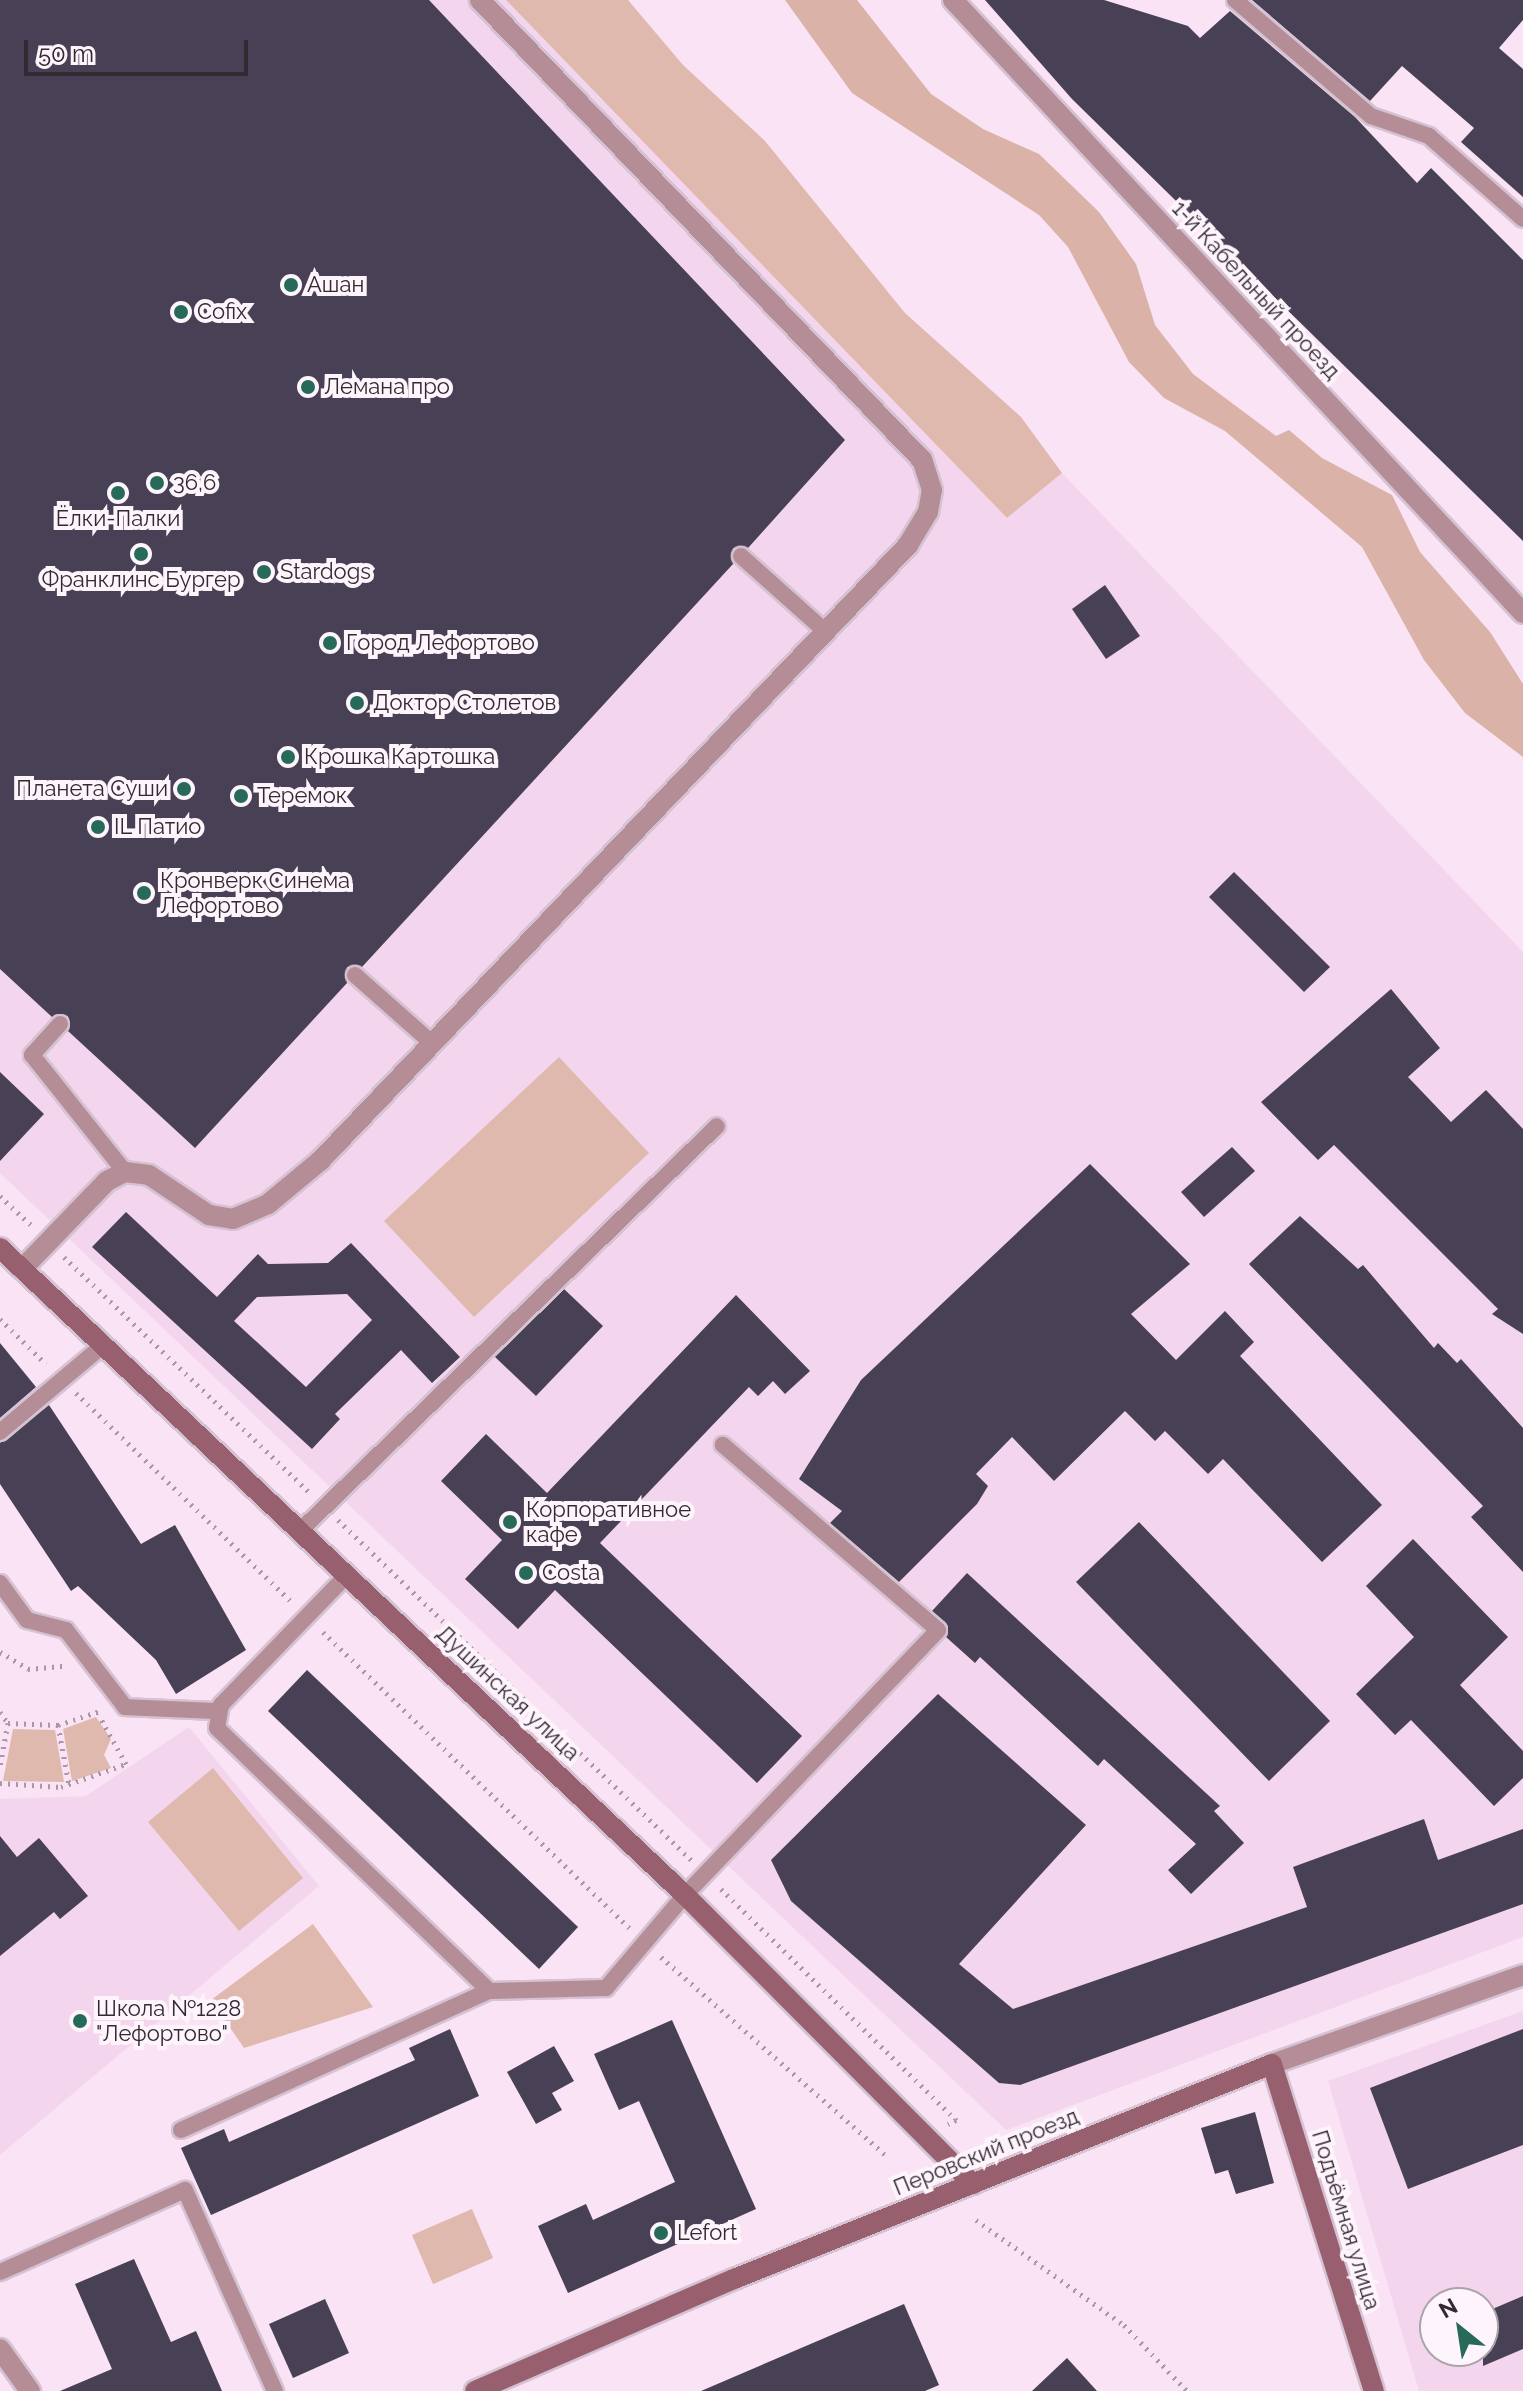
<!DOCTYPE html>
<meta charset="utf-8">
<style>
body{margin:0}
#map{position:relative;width:1523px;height:2391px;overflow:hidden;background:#f9e3f5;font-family:Raleway,sans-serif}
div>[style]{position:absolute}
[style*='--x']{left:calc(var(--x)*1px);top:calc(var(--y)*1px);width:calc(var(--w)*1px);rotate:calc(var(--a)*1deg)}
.built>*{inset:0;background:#f3d6ed}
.green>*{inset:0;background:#e0b9ae}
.forest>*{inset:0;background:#dab2a7}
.building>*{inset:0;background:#484155}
.path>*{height:5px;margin-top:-2.5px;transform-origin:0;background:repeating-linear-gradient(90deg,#a998a5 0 2px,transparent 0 8px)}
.roads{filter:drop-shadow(2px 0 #d5c2d2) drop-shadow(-2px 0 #d5c2d2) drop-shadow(0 2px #d5c2d2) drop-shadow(0 -2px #d5c2d2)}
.lane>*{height:16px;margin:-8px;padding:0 8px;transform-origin:8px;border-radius:8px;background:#b58d96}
.street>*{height:20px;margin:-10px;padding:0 10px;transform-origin:10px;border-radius:10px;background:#b58d96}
.secondary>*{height:20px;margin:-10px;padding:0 10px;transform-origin:10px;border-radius:10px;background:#98606e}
.dots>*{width:22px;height:22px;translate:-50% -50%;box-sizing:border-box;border:4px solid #fef5fc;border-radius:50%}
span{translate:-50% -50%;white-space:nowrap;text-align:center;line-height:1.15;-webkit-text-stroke:8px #fef5fc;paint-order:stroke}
.poi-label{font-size:22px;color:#332a31}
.left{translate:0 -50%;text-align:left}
.right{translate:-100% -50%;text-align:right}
.street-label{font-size:22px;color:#332a31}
.north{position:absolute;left:1419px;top:2287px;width:80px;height:80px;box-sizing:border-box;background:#fef5fc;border:2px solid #ada4ab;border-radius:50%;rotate:330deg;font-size:22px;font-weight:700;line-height:32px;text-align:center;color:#332a31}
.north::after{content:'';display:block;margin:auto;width:28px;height:36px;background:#276a59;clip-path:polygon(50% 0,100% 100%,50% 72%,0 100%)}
.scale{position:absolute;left:24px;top:40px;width:224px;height:36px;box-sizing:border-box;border:4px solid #332a31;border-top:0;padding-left:10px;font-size:24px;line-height:28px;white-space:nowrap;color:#332a31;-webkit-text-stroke:6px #fef5fc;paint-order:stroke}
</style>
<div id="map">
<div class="built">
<i style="clip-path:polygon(0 0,506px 0,1007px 518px,1062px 473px,1523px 952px,1523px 1937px,1006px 2130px,0 1173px)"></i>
<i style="clip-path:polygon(189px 1727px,319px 1886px,0 2155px,0 1799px,86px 1796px)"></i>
<i style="clip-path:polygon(evenodd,1523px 2011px,1523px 2391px,1419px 2391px,1328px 2081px,1523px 2011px,1435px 2303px,1483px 2303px,1483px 2351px,1435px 2351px,1435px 2303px)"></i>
</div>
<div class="green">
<i style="clip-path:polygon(506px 0,628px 0,683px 65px,765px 141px,905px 313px,1021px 417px,1062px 473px,1007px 518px)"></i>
<i style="clip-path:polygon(559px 1057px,649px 1153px,474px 1317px,384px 1221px)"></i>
<i style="clip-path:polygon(96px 1717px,111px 1739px,104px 1755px,111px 1768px,72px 1781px,63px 1729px)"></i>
<i style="clip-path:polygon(13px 1729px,55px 1730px,64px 1782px,3px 1781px)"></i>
<i style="clip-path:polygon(213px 1768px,303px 1878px,239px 1931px,148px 1822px)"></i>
<i style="clip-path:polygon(313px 1924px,373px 2007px,244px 2048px,211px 2000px)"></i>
<i style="clip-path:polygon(472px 2209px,493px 2258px,433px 2284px,412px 2235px)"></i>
</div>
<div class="forest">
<i style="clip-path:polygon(785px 0,857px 0,931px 94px,983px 129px,1039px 154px,1099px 212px,1136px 264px,1155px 325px,1193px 374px,1276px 436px,1289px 430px,1322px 458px,1392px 495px,1420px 552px,1490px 632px,1523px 684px,1523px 757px,1465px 713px,1424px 660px,1362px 547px,1225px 431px,1164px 398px,1129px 362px,1068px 247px,1039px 215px,852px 93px)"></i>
</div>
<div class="building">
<i style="clip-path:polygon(0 0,429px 0,845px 440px,748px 548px,733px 548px,733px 564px,362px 967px,347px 967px,347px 983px,195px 1148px,68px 1031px,68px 1016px,52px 1017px,0 969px)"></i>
<i style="clip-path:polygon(985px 0,1104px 0,1188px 26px,1200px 38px,1230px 11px,1355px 117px,1417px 183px,1431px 168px,1523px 260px,1523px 541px,1072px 99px)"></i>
<i style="clip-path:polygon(1252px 0,1523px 0,1523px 20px,1499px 48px,1523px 69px,1523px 197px,1461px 142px,1474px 128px,1402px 66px,1370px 101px)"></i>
<i style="clip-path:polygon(1105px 585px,1140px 636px,1106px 659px,1072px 609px)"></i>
<i style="clip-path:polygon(1234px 872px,1330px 967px,1304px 992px,1209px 897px)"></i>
<i style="clip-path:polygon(1391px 989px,1440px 1048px,1408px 1077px,1451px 1122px,1486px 1090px,1523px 1129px,1523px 1334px,1492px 1314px,1498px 1309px,1334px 1145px,1318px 1160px,1261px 1102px)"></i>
<i style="clip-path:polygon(0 1072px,44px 1114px,0 1161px)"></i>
<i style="clip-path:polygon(1232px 1147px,1255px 1171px,1204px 1217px,1181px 1192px)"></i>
<i style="clip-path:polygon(1090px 1164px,1190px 1264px,1131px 1314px,1176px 1360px,1225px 1311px,1254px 1342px,1240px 1356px,1382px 1505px,1322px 1562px,1223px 1459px,1208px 1474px,1165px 1431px,1155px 1441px,1125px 1411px,1054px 1481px,1012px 1437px,976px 1474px,988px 1486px,977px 1504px,899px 1582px,830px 1523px,842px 1511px,799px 1479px,861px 1380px)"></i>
<i style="clip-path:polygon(evenodd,126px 1212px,217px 1297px,258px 1254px,268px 1264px,328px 1263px,351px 1243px,460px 1357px,432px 1383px,401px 1350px,335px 1414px,340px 1419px,312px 1449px,92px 1247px,126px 1212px,347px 1294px,372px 1320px,306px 1387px,234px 1321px,257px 1297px,347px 1294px)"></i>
<i style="clip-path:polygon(1300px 1216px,1358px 1269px,1363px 1265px,1434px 1348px,1438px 1343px,1457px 1363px,1461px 1359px,1523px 1428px,1523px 1572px,1471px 1517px,1483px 1506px,1249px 1264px)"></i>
<i style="clip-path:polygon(564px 1289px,603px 1326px,536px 1396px,495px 1357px)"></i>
<i style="clip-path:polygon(736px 1295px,810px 1371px,785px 1394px,773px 1381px,758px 1396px,749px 1387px,600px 1543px,802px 1736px,757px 1783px,555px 1590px,518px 1629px,465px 1579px,502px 1540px,441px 1481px,486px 1434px,547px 1493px)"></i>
<i style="clip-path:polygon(0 1343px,36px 1387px,0 1418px)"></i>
<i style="clip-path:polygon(49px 1405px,141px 1544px,175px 1525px,246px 1650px,176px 1694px,156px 1660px,78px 1586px,71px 1591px,0 1484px,0 1443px)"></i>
<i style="clip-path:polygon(1139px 1522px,1330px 1721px,1269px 1781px,1076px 1582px)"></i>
<i style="clip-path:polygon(1413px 1539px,1508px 1637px,1460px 1685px,1523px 1751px,1523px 1778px,1494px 1806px,1411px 1720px,1395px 1735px,1356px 1694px,1414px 1637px,1366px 1586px)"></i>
<i style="clip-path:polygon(967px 1573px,1220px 1806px,1214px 1811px,1244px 1843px,1191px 1894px,1168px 1870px,1196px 1844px,1104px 1759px,1098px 1766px,980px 1657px,975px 1663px,946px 1637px,948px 1626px,932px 1611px)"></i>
<i style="clip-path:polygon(307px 1670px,578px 1927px,539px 1969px,268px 1711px)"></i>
<i style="clip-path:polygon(938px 1694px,1086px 1825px,959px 1964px,1013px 2009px,1307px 1907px,1293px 1867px,1424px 1819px,1438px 1860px,1523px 1829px,1523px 1904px,1020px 2085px,999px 2083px,791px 1901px,771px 1860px)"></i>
<i style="clip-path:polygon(0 1836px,17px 1857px,39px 1838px,88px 1896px,60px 1919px,54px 1912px,0 1956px)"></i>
<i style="clip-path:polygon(672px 2020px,756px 2209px,568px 2293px,538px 2226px,586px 2204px,593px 2220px,675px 2182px,639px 2101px,619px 2110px,594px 2054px)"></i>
<i style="clip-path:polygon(450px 2029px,479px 2096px,211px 2215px,181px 2148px,224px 2129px,229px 2142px,415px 2060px,409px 2048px)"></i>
<i style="clip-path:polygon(1523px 2029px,1523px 2145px,1408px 2189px,1370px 2088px)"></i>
<i style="clip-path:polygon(554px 2046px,574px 2081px,552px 2093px,562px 2110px,536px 2124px,507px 2072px)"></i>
<i style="clip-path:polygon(1255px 2112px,1274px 2183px,1236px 2194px,1228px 2170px,1215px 2174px,1201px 2128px)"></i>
<i style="clip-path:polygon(134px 2259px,171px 2342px,196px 2331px,222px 2391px,60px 2391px,112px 2369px,75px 2284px)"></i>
<i style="clip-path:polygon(1523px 2296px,1523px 2349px,1483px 2366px,1483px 2313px)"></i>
<i style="clip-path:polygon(325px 2299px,349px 2353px,293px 2378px,269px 2324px)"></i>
<i style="clip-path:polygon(904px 2304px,939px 2385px,925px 2391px,701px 2391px)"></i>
<i style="clip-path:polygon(1067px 2358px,1097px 2391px,1032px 2391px)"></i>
</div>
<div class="path">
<i style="--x:0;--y:1196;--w:42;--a:43.1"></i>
<i style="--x:64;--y:1257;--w:338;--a:43.8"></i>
<i style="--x:0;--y:1319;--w:64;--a:44.4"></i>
<i style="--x:76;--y:1393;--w:302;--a:44.1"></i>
<i style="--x:338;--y:1520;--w:490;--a:43.9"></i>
<i style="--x:323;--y:1632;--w:426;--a:44"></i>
<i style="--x:0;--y:1652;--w:33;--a:31"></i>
<i style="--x:28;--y:1669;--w:37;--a:-5"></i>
<i style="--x:0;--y:1712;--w:14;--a:54"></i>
<i style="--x:8;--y:1723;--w:44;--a:100.5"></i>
<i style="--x:8;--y:1723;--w:50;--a:2.3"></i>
<i style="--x:58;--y:1725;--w:44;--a:-18.4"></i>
<i style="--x:58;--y:1725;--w:61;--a:79.6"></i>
<i style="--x:0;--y:1783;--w:61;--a:3.8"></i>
<i style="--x:61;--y:1787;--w:69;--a:-19.5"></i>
<i style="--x:126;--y:1764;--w:54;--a:-119"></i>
<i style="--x:721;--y:1889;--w:330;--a:44.5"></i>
<i style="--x:956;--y:2120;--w:9;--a:153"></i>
<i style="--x:661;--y:1957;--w:303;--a:41.4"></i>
<i style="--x:976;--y:2220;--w:181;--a:35.4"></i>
<i style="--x:1124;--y:2325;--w:91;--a:46.3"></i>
</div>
<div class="roads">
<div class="lane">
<i style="--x:1235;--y:0;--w:179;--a:40.5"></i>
<i style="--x:1371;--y:116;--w:61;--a:19"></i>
<i style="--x:1429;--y:136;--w:125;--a:41.4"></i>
<i style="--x:741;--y:556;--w:113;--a:41.8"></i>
<i style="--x:355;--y:975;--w:104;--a:41.5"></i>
<i style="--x:60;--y:1024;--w:42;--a:132.1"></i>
<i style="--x:32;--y:1055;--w:149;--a:51.5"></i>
<i style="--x:0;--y:1432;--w:133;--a:-40.1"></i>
<i style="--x:300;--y:1531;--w:581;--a:-44.16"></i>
<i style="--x:347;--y:1575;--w:181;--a:134.1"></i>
<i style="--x:221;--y:1705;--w:23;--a:100"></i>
<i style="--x:217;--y:1728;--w:378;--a:44"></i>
<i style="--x:0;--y:1583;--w:46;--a:53.9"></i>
<i style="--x:27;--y:1620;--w:40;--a:14.4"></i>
<i style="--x:66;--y:1630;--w:97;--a:52.5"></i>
<i style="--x:125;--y:1707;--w:93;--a:2.5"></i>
<i style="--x:181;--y:2130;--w:338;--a:-24.3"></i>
<i style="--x:489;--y:1991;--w:117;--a:-1.5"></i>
<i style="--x:606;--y:1988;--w:122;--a:-49.7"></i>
<i style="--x:685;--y:1895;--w:366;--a:-46.3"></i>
<i style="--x:938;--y:1630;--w:284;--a:-139.3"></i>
<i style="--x:0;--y:2272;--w:202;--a:-23.9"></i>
<i style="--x:185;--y:2190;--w:220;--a:65.9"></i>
</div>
<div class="street">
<i style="--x:953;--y:0;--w:837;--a:47.08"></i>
<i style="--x:22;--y:1269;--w:122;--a:-46"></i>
<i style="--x:107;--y:1181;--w:20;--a:-27"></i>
<i style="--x:125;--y:1172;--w:24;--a:7"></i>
<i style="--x:149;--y:1175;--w:72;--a:33.7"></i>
<i style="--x:209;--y:1215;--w:24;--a:9"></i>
<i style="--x:233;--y:1219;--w:38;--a:-23"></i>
<i style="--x:268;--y:1204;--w:67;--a:-39.6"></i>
<i style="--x:320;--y:1161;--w:852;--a:-46.33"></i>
<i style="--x:908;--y:545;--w:39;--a:-59"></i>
<i style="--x:928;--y:512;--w:22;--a:-80"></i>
<i style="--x:932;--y:490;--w:32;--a:-108"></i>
<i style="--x:922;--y:460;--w:638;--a:-133.86"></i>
<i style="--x:1272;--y:2064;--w:266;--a:-19.5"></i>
<i style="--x:0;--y:2349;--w:52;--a:54.5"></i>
</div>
<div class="secondary">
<i style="--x:0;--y:1248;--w:942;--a:43.37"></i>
<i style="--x:685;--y:1895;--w:408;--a:45.1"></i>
<i style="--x:475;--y:2391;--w:282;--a:-23.4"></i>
<i style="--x:734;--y:2279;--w:579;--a:-21.78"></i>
<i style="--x:1272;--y:2064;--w:343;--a:72.7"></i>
</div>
</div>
<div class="dots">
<i style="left:291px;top:285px;background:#276a59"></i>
<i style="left:181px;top:312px;background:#276a59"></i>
<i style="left:308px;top:387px;background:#276a59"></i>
<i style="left:157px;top:483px;background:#276a59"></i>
<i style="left:118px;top:493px;background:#276a59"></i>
<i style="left:141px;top:554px;background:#276a59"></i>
<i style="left:264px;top:572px;background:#276a59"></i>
<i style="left:330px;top:643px;background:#276a59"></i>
<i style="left:357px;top:703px;background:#276a59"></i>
<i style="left:288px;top:757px;background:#276a59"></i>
<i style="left:184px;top:789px;background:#276a59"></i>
<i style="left:241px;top:796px;background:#276a59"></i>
<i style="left:98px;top:827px;background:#276a59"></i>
<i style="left:144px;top:893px;background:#276a59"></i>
<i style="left:510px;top:1522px;background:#276a59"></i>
<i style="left:526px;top:1573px;background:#276a59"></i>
<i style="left:80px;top:2021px;background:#276a59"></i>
<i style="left:661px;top:2233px;background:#276a59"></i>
</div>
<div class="poi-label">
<span class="left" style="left:307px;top:285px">Ашан</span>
<span class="left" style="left:197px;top:312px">Cofix</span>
<span class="left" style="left:324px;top:387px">Лемана про</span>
<span class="left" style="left:173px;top:483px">36,6</span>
<span style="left:118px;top:519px">Ёлки-Палки</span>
<span class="left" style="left:280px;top:572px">Stardogs</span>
<span style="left:141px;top:580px">Франклинс Бургер</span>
<span class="left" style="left:346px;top:643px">Город Лефортово</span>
<span class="left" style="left:373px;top:703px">Доктор Столетов</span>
<span class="left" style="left:304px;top:757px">Крошка Картошка</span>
<span class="right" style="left:168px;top:789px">Планета Суши</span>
<span class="left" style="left:257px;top:796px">Теремок</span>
<span class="left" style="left:114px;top:827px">IL Патио</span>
<span class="left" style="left:160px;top:893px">Кронверк Синема<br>Лефортово</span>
<span class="left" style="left:526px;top:1522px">Корпоративное<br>кафе</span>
<span class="left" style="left:542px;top:1573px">Costa</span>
<span class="left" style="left:96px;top:2021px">Школа №1228<br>"Лефортово"</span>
<span class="left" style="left:677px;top:2233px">Lefort</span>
</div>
<div class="street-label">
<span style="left:1256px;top:290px;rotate:47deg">1-й Кабельный проезд</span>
<span style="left:508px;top:1693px;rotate:43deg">Душинская улица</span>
<span style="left:986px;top:2152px;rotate:-22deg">Перовский проезд</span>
<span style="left:1346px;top:2220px;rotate:73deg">Подъёмная улица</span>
</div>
<div class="north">N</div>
<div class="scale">50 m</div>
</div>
